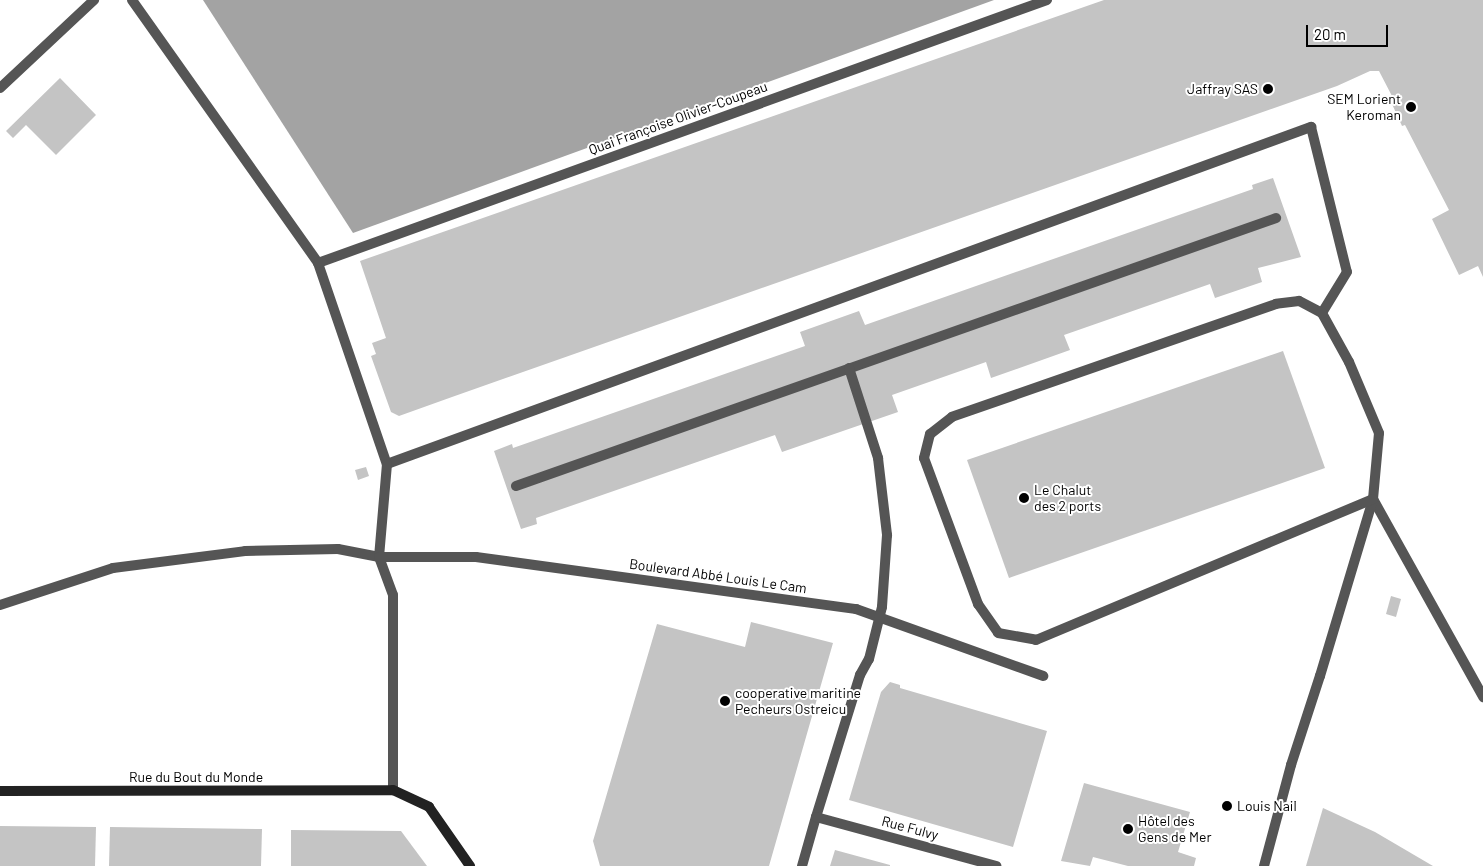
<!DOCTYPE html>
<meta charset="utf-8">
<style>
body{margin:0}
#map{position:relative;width:1483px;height:866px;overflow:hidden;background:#fff;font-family:Barlow,sans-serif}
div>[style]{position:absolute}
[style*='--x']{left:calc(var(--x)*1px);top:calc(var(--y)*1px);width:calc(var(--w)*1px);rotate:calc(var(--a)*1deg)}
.water>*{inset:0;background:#a3a3a3}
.building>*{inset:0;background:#c4c4c4}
.lane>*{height:10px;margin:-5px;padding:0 5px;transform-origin:5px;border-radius:5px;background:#555}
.street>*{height:10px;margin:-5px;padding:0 5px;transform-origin:5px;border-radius:5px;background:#555}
.secondary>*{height:10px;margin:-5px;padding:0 5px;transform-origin:5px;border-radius:5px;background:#222}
.lane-bridge>*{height:10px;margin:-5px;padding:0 5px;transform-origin:5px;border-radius:5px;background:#555}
.dots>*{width:14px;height:14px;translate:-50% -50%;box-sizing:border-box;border:2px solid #fff;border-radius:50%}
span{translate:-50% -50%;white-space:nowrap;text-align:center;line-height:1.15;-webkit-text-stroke:4px #fff;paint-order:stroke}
.poi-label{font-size:14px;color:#000}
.right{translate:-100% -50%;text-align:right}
.left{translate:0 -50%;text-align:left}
.street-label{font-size:14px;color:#000}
.scale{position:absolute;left:1306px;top:25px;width:82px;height:22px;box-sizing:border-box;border:2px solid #000;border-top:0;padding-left:6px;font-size:15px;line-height:18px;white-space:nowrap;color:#000;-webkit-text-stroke:4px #fff;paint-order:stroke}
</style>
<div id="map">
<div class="water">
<i style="clip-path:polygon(203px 0,994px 0,353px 233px)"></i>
</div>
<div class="building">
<i style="clip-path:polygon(1104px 0,1483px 0,1483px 277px,1478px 266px,1459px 275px,1432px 219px,1449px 210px,1405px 125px,1402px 126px,1392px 104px,1394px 103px,1393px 98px,1379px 71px,1370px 71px,1337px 86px,452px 397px,399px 416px,391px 412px,371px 356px,376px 354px,372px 343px,386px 338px,360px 261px)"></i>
<i style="clip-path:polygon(60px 78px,96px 115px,56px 155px,26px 125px,13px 138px,6px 131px)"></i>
<i style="clip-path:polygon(1273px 178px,1301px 257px,1258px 268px,1262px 282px,1215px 298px,1210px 284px,1064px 335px,1070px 350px,991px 378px,986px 362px,892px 395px,898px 412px,782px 452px,775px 435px,536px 518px,537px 524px,521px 529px,494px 451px,512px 444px,513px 448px,805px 346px,800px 332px,859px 311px,865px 325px,1253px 189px,1252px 185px)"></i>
<i style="clip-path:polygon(1283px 351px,1325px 468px,1009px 578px,967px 460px)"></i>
<i style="clip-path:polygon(366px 467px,369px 476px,358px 480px,355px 470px)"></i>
<i style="clip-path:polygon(1391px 596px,1401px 599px,1396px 617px,1386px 614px)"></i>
<i style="clip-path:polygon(751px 622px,833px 643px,769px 866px,600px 866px,593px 841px,657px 624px,745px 647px)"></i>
<i style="clip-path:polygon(890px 682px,900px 685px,900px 688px,1047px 731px,1013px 847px,849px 800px,881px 692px)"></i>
<i style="clip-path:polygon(1084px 783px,1190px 812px,1178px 852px,1196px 858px,1194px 866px,1128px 866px,1093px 857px,1090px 866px,1061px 861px)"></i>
<i style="clip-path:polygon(1323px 808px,1375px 832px,1433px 866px,1306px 866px)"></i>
<i style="clip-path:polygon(0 826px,96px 827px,95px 866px,0 866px)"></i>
<i style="clip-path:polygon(110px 827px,262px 829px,261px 866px,109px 866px)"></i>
<i style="clip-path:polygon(291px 830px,401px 831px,427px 866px,291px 866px)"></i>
<i style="clip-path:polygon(835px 850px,890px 865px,890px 866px,830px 866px)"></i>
</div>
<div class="lane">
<i style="--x:0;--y:88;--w:129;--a:-43.1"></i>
<i style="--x:387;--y:464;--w:984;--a:-20.04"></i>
<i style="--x:1311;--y:127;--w:149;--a:76.1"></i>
<i style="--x:1347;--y:272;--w:48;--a:121.4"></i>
<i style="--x:516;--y:486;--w:806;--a:-19.42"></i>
<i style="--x:1373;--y:499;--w:227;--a:60.9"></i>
<i style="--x:0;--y:605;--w:119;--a:-18.1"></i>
<i style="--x:113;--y:568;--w:133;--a:-7.3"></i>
<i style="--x:245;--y:551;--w:93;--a:-1.2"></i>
<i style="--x:338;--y:549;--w:42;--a:11"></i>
<i style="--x:379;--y:557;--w:40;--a:69.8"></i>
<i style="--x:393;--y:595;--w:195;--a:90"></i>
<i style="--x:1320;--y:676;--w:185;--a:-73.3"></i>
<i style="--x:1373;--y:499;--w:66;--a:-84.8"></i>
<i style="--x:1379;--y:433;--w:77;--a:-112.9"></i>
<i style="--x:1349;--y:362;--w:56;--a:-118.9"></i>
<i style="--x:1322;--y:313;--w:26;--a:-152"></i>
<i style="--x:1299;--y:301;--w:23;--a:173"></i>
<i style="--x:1276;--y:304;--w:343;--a:160.8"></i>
<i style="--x:952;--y:417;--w:28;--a:142"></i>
<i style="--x:930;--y:434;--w:25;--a:104"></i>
<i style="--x:924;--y:458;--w:156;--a:69.7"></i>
<i style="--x:978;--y:604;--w:35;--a:55"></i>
<i style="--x:998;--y:633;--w:39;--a:10"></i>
<i style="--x:1036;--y:640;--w:365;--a:-22.7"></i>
<i style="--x:816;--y:817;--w:149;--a:-72.8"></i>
<i style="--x:860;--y:675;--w:18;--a:-61"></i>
</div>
<div class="street">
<i style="--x:132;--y:0;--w:322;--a:54.7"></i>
<i style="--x:318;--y:263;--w:213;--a:71.1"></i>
<i style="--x:387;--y:464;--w:93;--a:94.9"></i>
<i style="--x:379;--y:557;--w:97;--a:0"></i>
<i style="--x:476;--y:557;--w:384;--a:7.8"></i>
<i style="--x:856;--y:609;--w:199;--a:19.7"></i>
<i style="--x:318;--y:263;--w:775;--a:-19.84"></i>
<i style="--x:802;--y:866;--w:51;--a:-74.1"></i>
<i style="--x:816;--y:817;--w:187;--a:15.2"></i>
<i style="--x:1264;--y:866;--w:105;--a:-75"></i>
<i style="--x:1291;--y:765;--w:94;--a:-72"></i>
</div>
<div class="secondary">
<i style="--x:0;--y:791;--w:393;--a:-0.1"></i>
<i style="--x:393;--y:790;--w:40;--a:25"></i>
<i style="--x:429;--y:807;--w:72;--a:55.2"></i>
</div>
<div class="lane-bridge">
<i style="--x:849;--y:368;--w:95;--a:72.1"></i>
<i style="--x:878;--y:458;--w:78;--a:83.3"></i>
<i style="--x:887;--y:535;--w:72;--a:94"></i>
<i style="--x:882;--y:607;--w:54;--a:104"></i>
</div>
<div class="dots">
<i style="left:1268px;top:89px;background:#000"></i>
<i style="left:1411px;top:107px;background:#000"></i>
<i style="left:1024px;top:498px;background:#000"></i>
<i style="left:725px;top:701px;background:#000"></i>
<i style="left:1227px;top:806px;background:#000"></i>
<i style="left:1128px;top:829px;background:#000"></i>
</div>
<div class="poi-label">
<span class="right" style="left:1258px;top:89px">Jaffray SAS</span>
<span class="right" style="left:1401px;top:107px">SEM Lorient<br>Keroman</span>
<span class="left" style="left:1034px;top:498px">Le Chalut<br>des 2 ports</span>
<span class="left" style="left:735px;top:701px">cooperative maritine<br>Pecheurs Ostreicu</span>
<span class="left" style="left:1237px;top:806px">Louis Nail</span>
<span class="left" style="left:1138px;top:829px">Hôtel des<br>Gens de Mer</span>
</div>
<div class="street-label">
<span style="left:678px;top:118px;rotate:-20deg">Quai Françoise Olivier-Coupeau</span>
<span style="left:718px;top:576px;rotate:8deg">Boulevard Abbé Louis Le Cam</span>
<span style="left:196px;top:777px">Rue du Bout du Monde</span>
<span style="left:910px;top:828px;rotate:15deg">Rue Fulvy</span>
</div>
<div class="scale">20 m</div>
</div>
